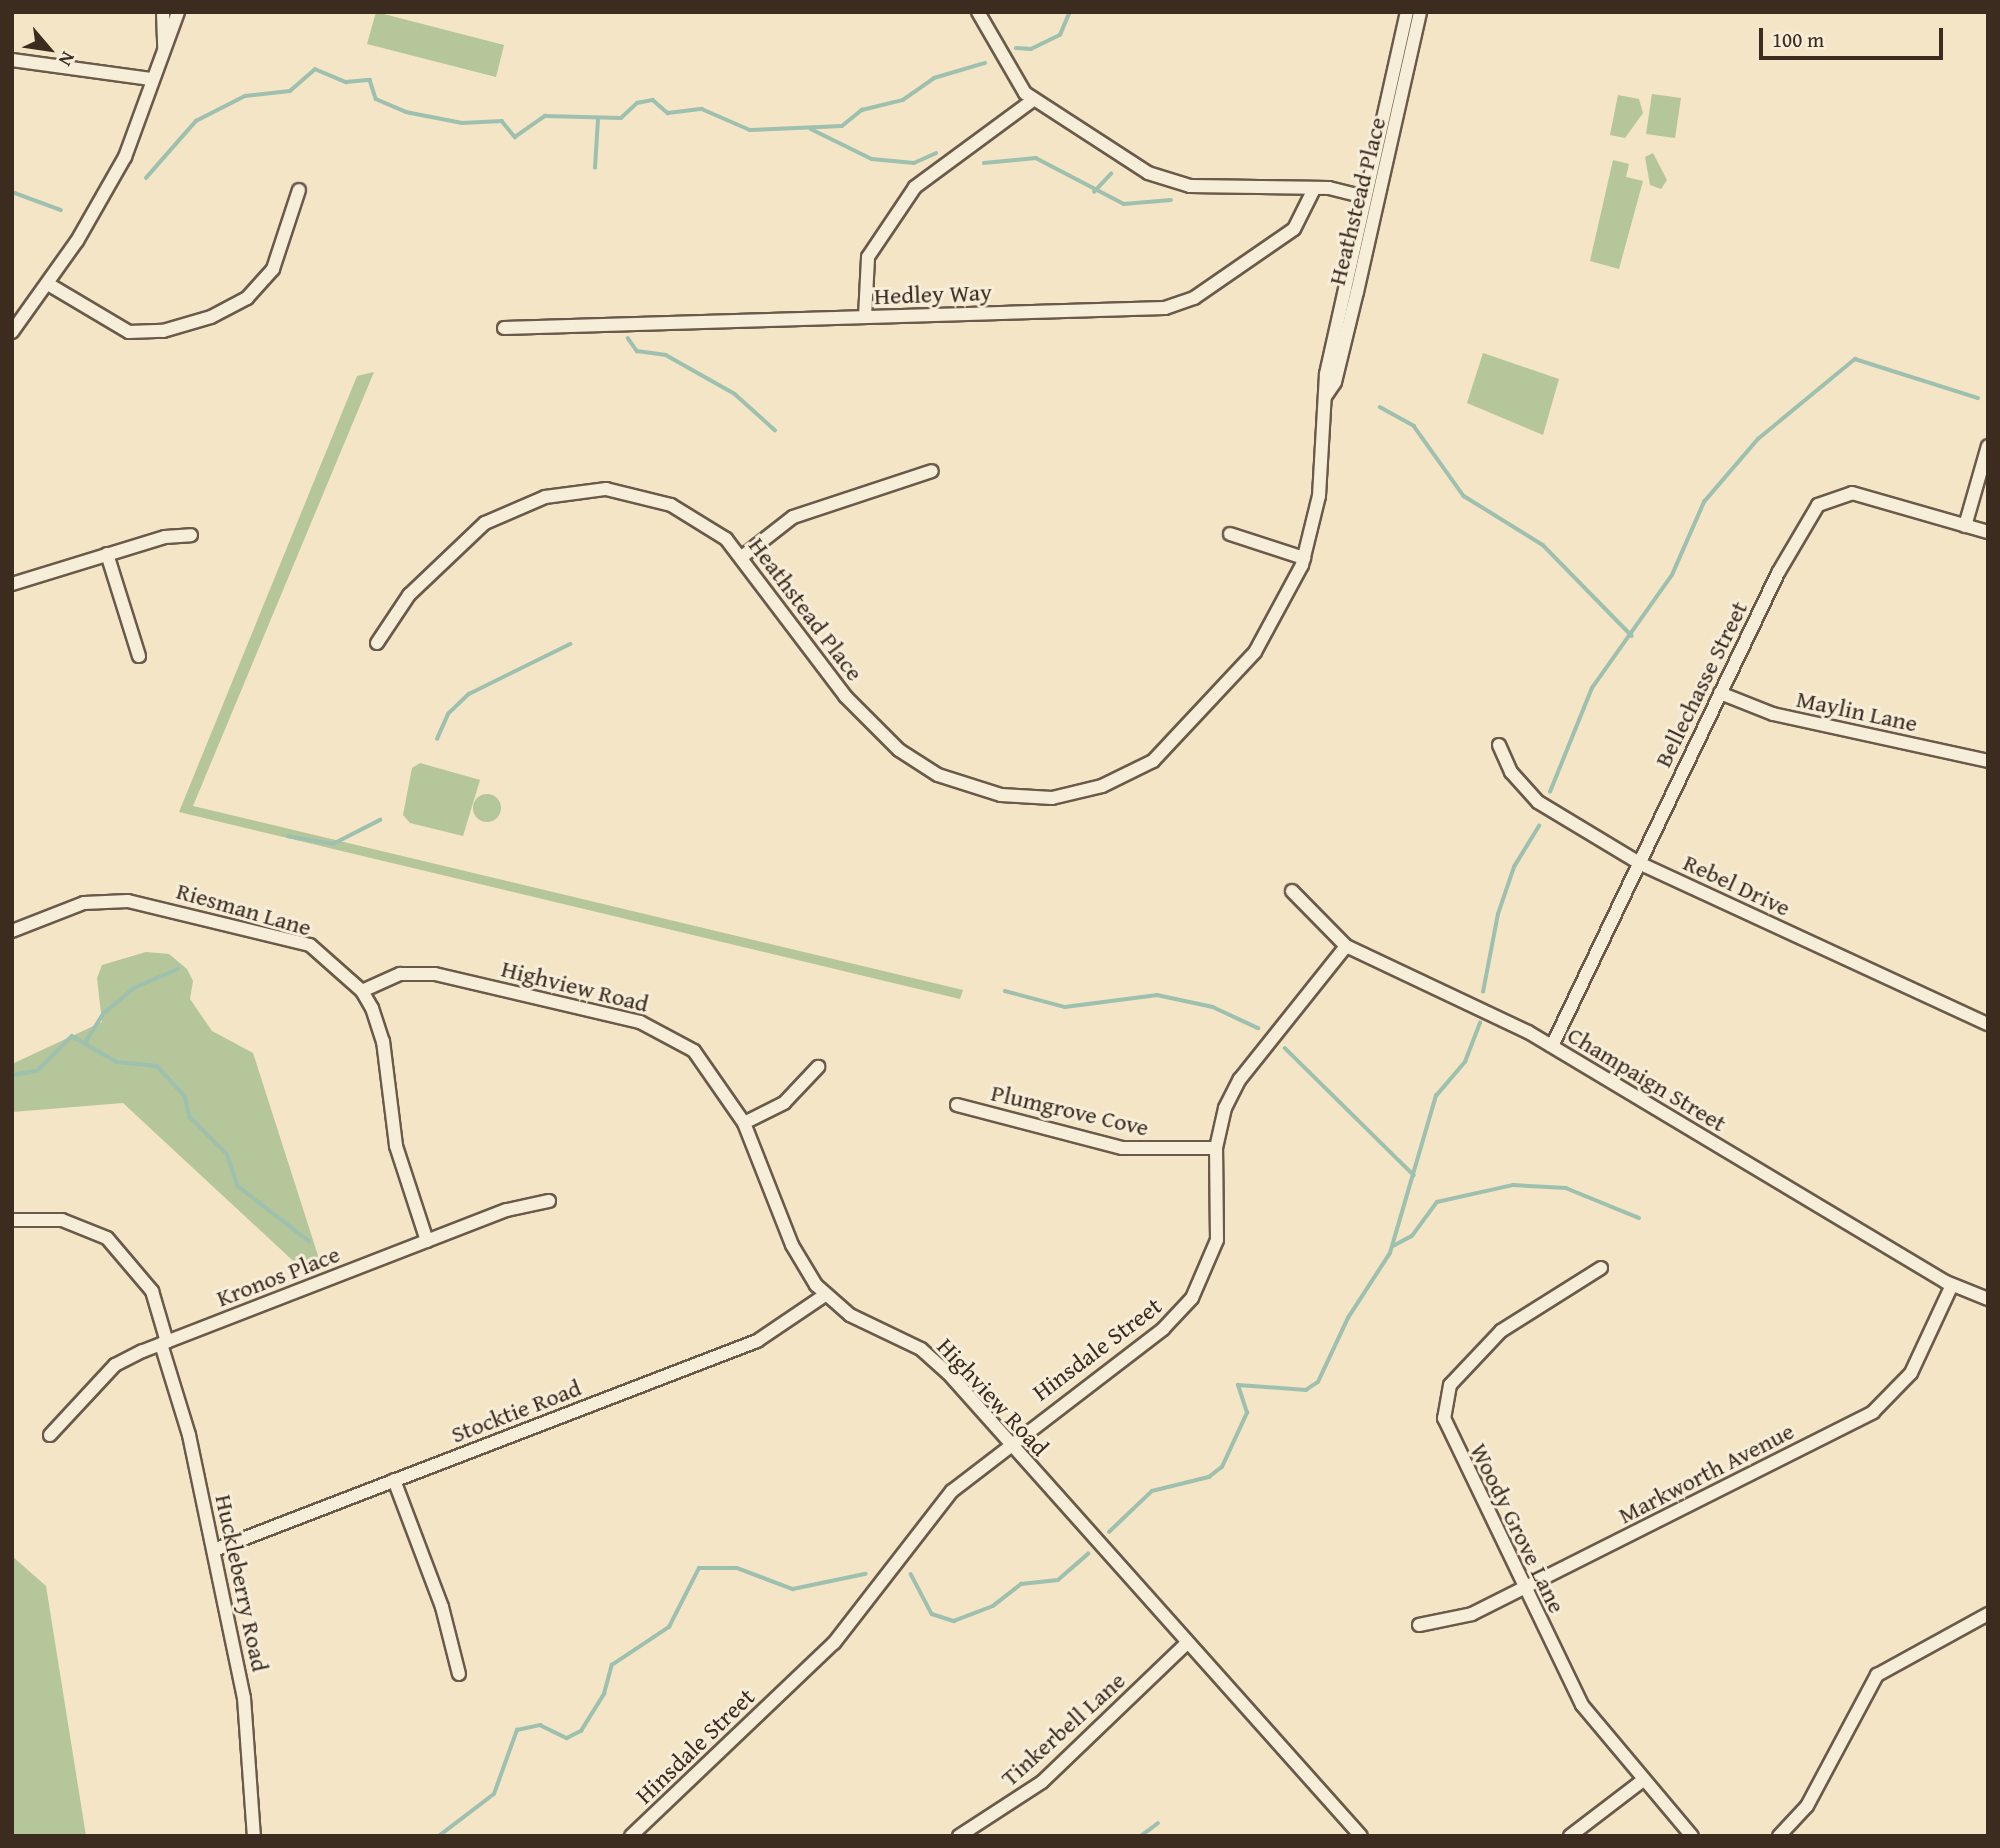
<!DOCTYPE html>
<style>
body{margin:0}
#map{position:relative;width:2000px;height:1848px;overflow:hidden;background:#f3e5c6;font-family:"Gentium Book Plus",serif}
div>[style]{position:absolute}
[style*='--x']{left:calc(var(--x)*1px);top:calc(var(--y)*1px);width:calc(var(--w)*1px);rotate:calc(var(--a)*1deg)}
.green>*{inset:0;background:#b4c69a}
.round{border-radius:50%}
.stream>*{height:3.5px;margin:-1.75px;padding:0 1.75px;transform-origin:1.75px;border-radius:1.75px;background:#9dc0af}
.roads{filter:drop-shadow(2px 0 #6a5a4a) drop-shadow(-2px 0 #6a5a4a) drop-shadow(0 2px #6a5a4a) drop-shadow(0 -2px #6a5a4a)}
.street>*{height:12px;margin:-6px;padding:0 6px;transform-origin:6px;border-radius:6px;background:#f7eeda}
span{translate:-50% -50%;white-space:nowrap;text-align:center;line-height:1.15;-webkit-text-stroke:6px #f7eeda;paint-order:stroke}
.street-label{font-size:24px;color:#3c2c20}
.frame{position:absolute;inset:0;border:14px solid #3c2c20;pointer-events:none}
.north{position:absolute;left:14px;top:14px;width:70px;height:70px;-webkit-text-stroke:5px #f7eeda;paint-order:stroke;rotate:119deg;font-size:19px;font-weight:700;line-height:28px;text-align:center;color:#3c2c20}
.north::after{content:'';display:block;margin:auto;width:24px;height:32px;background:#3c2c20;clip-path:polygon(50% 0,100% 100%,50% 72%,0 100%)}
.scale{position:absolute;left:1759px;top:28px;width:184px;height:32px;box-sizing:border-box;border:4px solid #3c2c20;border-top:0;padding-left:9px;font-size:21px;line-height:24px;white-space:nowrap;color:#3c2c20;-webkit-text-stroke:5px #f7eeda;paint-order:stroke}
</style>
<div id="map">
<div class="green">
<i style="clip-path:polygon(376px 12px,504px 45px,496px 77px,367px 44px)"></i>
<i style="clip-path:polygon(1652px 94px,1681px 98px,1675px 138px,1646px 134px)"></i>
<i style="clip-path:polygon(1618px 95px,1639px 99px,1643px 113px,1625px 138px,1610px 135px)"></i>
<i style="clip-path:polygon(1653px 153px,1667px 180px,1661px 189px,1650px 185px,1645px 157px)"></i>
<i style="clip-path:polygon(1613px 160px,1629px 164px,1626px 177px,1643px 181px,1619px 269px,1590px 261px)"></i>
<i style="clip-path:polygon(1483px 353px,1559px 379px,1543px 435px,1467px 403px)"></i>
<i style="clip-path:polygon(374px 372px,193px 806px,963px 990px,960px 999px,179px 812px,357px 376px)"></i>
<i style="clip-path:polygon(420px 763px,480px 780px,463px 836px,410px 823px,403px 815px,412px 768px)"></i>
<i class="round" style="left:473px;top:794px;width:28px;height:28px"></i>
<i style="clip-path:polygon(146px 952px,169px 954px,187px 969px,193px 981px,190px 999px,212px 1031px,253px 1053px,321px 1265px,304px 1271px,123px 1103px,12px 1112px,12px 1064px,102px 1022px,97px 978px,102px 965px)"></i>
<i style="clip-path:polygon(12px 1556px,46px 1586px,86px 1836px,12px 1836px)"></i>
</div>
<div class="stream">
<i style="--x:1016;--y:48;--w:15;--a:4"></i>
<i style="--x:1031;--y:49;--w:32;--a:-26"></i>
<i style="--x:1060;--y:35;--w:25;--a:-67"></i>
<i style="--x:811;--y:129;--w:68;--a:26.2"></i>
<i style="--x:872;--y:159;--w:42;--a:5.4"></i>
<i style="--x:914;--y:163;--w:24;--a:-24"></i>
<i style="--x:984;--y:163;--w:52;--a:-5.5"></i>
<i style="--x:1036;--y:158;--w:99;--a:27.6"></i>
<i style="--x:1124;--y:204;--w:47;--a:-4.9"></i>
<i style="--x:595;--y:168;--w:49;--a:-86.5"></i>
<i style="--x:146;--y:178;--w:76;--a:-48.7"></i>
<i style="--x:196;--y:121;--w:55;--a:-27"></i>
<i style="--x:245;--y:96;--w:45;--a:-6.3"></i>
<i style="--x:290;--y:91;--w:33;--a:-41"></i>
<i style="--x:315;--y:69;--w:34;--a:23"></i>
<i style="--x:346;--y:82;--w:24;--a:-5"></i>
<i style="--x:370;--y:80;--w:20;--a:72"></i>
<i style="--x:376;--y:99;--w:33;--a:23"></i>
<i style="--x:406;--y:112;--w:57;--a:11.1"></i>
<i style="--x:462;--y:123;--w:40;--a:-2.9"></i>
<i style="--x:502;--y:121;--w:21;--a:51"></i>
<i style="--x:515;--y:137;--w:37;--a:-35"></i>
<i style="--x:545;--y:116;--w:76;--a:1.5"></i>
<i style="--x:621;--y:118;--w:22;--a:-43"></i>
<i style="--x:637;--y:103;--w:16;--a:-11"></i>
<i style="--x:653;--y:100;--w:20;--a:41"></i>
<i style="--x:668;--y:113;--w:34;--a:-7"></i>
<i style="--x:702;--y:109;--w:52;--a:23.6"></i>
<i style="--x:750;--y:130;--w:92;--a:-2.5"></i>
<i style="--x:842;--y:126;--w:26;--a:-39"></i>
<i style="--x:862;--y:110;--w:42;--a:-13.7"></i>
<i style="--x:903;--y:100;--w:38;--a:-35"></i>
<i style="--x:934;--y:78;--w:53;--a:-16.4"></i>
<i style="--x:12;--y:192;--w:52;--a:20.2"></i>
<i style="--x:1094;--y:192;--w:25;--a:-47"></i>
<i style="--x:628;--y:338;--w:16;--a:55"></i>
<i style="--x:637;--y:351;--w:29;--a:8"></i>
<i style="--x:666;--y:355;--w:79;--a:29.5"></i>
<i style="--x:735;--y:394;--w:54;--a:42"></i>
<i style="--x:1380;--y:407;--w:39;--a:29"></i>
<i style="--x:1414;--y:426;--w:86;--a:54.5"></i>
<i style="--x:1464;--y:496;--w:93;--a:31.8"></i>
<i style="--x:1543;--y:545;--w:127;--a:45.6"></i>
<i style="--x:437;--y:739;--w:27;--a:-66"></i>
<i style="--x:448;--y:714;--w:29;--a:-44"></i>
<i style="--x:469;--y:694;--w:113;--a:-26.3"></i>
<i style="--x:1550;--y:792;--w:112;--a:-68"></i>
<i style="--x:1592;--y:688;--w:138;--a:-54.7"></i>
<i style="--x:1672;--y:575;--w:80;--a:-66.3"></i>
<i style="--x:1704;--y:502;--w:83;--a:-49.4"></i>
<i style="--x:1758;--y:439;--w:126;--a:-39.5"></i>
<i style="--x:1855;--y:359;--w:129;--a:17.6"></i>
<i style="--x:288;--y:836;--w:46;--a:10.1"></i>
<i style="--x:333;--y:844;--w:53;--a:-27.1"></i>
<i style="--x:1005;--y:991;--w:62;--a:14.9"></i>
<i style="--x:1065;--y:1007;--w:93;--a:-7.4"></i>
<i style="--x:1157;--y:995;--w:57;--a:12.1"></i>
<i style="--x:1213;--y:1007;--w:50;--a:25"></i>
<i style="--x:1483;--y:992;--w:79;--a:-79.1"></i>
<i style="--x:1498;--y:914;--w:50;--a:-71.2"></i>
<i style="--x:1514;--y:867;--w:48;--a:-58.6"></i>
<i style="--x:85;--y:1043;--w:34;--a:-58"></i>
<i style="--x:103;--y:1014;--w:40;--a:-40"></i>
<i style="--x:134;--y:988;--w:48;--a:-23.4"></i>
<i style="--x:1285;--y:1048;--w:181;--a:44.6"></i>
<i style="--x:12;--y:1075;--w:25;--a:-9"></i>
<i style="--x:37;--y:1071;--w:49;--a:-45"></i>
<i style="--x:72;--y:1036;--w:52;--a:30"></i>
<i style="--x:117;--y:1062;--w:40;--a:5.7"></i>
<i style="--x:157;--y:1066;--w:41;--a:47"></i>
<i style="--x:185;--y:1096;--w:22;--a:77"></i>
<i style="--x:190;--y:1117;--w:52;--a:45"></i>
<i style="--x:227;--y:1154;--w:34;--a:71"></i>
<i style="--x:238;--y:1186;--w:90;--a:37.8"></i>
<i style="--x:12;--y:1111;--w:2;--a:90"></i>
<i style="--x:1393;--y:1246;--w:21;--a:-28"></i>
<i style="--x:1412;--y:1236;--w:42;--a:-53.7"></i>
<i style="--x:1437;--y:1202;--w:78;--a:-12.6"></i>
<i style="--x:1513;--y:1185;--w:53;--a:3.2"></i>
<i style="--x:1566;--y:1188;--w:79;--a:22.3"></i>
<i style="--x:1109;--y:1532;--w:59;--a:-43.6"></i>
<i style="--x:1152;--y:1491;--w:59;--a:-13.8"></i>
<i style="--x:1209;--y:1477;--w:16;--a:-38"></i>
<i style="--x:1222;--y:1467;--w:60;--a:-65.2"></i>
<i style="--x:1247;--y:1413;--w:29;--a:-108"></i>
<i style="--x:1238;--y:1385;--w:68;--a:4.2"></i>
<i style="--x:1306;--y:1390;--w:14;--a:-34"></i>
<i style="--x:1318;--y:1382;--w:71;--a:-64.9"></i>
<i style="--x:1348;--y:1318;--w:77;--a:-57.1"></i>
<i style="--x:1390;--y:1253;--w:164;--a:-73.7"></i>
<i style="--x:1436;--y:1096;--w:45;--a:-49.5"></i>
<i style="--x:1465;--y:1062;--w:42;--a:-69"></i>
<i style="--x:911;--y:1574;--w:45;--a:62.3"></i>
<i style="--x:932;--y:1614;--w:23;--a:18"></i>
<i style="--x:954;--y:1621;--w:42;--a:-21"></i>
<i style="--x:993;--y:1606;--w:36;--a:-38"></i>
<i style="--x:1021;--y:1584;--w:37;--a:-6"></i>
<i style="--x:1058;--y:1580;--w:40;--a:-41"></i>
<i style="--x:439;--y:1836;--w:69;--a:-37.4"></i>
<i style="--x:494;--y:1794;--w:68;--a:-70.2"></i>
<i style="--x:517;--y:1730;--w:24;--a:-12"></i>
<i style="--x:540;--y:1725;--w:30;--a:26"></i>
<i style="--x:567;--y:1738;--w:16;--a:-27"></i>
<i style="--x:581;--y:1731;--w:44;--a:-58.1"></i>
<i style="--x:604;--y:1694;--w:30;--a:-75"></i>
<i style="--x:612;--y:1665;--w:69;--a:-33.7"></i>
<i style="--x:669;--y:1627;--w:66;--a:-63"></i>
<i style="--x:699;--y:1568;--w:38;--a:0"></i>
<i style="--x:737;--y:1568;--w:60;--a:20.6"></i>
<i style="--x:793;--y:1589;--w:74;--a:-11.8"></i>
<i style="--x:1141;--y:1836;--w:21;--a:-37"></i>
</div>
<div class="roads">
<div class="street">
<i style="--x:163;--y:12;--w:35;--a:88"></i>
<i style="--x:978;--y:12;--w:94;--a:59.9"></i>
<i style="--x:1025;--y:93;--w:147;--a:33"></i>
<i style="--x:1148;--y:173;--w:44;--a:17.2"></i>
<i style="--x:1190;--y:186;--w:139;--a:0.8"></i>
<i style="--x:1329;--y:188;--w:33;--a:14"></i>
<i style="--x:12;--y:60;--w:140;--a:7.8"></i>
<i style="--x:48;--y:284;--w:94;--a:30.7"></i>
<i style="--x:129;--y:332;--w:34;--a:-2"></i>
<i style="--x:163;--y:331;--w:50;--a:-16.3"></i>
<i style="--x:211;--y:317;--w:41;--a:-27.8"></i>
<i style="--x:247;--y:298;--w:39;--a:-48"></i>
<i style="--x:273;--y:269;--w:83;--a:-71.8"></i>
<i style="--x:865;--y:317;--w:60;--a:-87.1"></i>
<i style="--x:868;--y:257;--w:84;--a:-56.1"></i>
<i style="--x:915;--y:187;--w:147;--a:-36.4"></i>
<i style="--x:504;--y:328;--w:661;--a:-1.73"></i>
<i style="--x:1165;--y:308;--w:31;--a:-19"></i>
<i style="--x:1194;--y:298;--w:121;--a:-34.6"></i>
<i style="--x:1294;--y:229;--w:45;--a:-63.4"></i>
<i style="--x:12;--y:332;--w:112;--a:-54.5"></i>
<i style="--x:77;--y:241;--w:97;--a:-60.3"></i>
<i style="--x:125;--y:157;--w:154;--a:-69.9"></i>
<i style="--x:1325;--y:397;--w:18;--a:-56"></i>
<i style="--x:1335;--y:382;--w:93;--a:-76.3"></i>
<i style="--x:1357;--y:292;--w:287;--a:-77.3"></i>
<i style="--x:1965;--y:526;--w:83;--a:-74"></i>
<i style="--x:1230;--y:534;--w:78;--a:18"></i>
<i style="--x:107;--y:554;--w:107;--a:72.6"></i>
<i style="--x:743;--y:556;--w:63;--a:-38"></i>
<i style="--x:793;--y:517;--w:146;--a:-18.3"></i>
<i style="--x:12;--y:584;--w:160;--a:-17.1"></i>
<i style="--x:165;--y:537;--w:26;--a:-4"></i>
<i style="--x:377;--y:643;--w:58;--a:-56.3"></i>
<i style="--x:409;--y:595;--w:105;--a:-43.5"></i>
<i style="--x:485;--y:523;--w:65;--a:-23.4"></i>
<i style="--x:545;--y:497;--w:62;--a:-7.5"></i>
<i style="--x:606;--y:489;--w:67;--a:13.8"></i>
<i style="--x:671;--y:505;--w:65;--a:31.7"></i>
<i style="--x:726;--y:539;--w:197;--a:52.8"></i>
<i style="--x:845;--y:696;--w:76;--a:45"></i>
<i style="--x:899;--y:750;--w:46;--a:32.7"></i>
<i style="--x:938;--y:775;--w:66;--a:17.6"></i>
<i style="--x:1001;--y:795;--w:51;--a:3.4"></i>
<i style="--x:1052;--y:798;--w:51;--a:-13.5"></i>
<i style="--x:1102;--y:786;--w:57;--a:-26.1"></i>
<i style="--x:1153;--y:761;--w:149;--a:-46.9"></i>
<i style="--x:1255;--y:652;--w:99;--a:-61.6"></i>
<i style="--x:1302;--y:565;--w:71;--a:-76.2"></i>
<i style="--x:1319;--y:496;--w:122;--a:-86.7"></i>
<i style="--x:1326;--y:374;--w:371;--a:-77.4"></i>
<i style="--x:1720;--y:693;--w:57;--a:21.6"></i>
<i style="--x:1773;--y:714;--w:220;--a:12.3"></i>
<i style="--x:1499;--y:745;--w:30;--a:66"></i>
<i style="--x:1511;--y:772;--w:40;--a:48"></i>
<i style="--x:1538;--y:802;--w:118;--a:31.1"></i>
<i style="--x:1639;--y:863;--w:384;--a:24.8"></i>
<i style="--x:1292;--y:891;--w:77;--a:45.5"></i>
<i style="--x:1346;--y:946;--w:201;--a:25.3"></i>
<i style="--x:1528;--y:1032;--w:487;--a:30.9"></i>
<i style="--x:1946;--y:1282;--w:45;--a:22"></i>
<i style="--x:12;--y:931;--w:77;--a:-21.3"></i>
<i style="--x:84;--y:903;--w:44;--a:-2.6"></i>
<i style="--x:128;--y:901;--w:187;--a:13.6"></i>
<i style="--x:310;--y:945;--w:69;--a:41.5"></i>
<i style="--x:362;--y:991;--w:20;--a:60"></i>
<i style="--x:372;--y:1008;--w:35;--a:72"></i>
<i style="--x:383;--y:1041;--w:106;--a:82.9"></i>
<i style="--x:396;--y:1146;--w:100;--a:71.9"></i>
<i style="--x:362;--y:991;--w:42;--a:-24.1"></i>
<i style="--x:400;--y:974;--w:35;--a:0"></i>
<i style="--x:435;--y:974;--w:211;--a:13.2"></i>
<i style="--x:640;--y:1022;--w:61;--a:28.2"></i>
<i style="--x:694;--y:1051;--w:88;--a:55.2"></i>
<i style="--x:744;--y:1123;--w:131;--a:68.5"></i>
<i style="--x:792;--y:1245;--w:47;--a:59"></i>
<i style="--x:816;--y:1285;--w:45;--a:41.4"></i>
<i style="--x:850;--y:1315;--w:79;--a:25.6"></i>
<i style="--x:921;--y:1349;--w:36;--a:42"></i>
<i style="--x:948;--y:1373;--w:620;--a:48.27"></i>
<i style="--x:1552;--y:1046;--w:524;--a:-64.46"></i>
<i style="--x:1778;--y:573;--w:79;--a:-59.5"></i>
<i style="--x:1818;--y:505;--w:36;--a:-19"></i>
<i style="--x:1852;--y:493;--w:141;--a:16"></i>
<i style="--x:957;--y:1105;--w:171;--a:14.6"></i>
<i style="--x:1122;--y:1148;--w:94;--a:0"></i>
<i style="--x:744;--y:1123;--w:45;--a:-26.6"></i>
<i style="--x:784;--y:1103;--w:50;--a:-46.6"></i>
<i style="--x:12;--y:1220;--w:50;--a:0"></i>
<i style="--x:62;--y:1220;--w:48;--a:21.8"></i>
<i style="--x:107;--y:1238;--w:70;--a:49.7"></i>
<i style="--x:152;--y:1291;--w:53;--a:73.6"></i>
<i style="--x:1601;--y:1268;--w:118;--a:147.8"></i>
<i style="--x:1501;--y:1331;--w:74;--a:133.4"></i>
<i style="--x:1450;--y:1385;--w:34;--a:100"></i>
<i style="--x:1444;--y:1418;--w:318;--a:64.3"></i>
<i style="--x:1582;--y:1705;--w:171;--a:50"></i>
<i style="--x:161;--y:1344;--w:95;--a:72.9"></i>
<i style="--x:189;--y:1435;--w:269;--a:78.2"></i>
<i style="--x:244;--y:1698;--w:138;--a:85.9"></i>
<i style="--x:50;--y:1435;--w:96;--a:-47.1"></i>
<i style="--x:115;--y:1365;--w:31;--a:-27"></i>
<i style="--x:143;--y:1351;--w:390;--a:-21.2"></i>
<i style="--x:507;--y:1210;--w:43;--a:-12.1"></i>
<i style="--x:394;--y:1480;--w:136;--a:69.3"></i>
<i style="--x:442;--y:1607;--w:69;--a:75.8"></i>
<i style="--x:214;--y:1550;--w:582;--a:-21.05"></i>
<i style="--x:757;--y:1341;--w:82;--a:-34.1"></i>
<i style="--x:1419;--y:1625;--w:54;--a:-11.7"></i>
<i style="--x:1472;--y:1614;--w:449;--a:-26.7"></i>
<i style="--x:1873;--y:1412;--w:54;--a:-45.7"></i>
<i style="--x:1911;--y:1373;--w:97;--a:-65"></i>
<i style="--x:631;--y:1836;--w:280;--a:-43.6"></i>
<i style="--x:834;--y:1643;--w:192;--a:-52.2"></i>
<i style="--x:952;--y:1491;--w:266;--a:-37.5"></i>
<i style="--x:1163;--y:1329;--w:42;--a:-46.9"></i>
<i style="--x:1192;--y:1298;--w:63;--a:-66.7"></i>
<i style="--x:1217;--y:1240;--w:92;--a:-90.6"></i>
<i style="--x:1216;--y:1148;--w:41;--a:-77.3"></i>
<i style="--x:1225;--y:1108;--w:33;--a:-63"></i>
<i style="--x:1240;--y:1079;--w:170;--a:-51.4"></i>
<i style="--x:959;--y:1836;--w:99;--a:-33"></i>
<i style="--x:1042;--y:1782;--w:201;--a:-43.8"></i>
<i style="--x:1570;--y:1836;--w:91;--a:-37.4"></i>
<i style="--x:1779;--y:1836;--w:41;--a:-47"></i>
<i style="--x:1807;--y:1806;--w:149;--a:-61.9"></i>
<i style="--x:1877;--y:1675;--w:127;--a:-28.8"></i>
</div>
</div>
<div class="street-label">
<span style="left:1357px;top:201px;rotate:-76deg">Heathstead Place</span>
<span style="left:933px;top:294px;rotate:-2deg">Hedley Way</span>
<span style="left:806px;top:609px;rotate:53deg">Heathstead Place</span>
<span style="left:1701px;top:684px;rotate:-64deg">Bellechasse Street</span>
<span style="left:1857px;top:711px;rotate:12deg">Maylin Lane</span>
<span style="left:1737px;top:885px;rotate:25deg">Rebel Drive</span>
<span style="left:244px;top:909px;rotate:16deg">Riesman Lane</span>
<span style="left:575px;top:986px;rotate:14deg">Highview Road</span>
<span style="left:1647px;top:1079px;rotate:31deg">Champaign Street</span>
<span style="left:1070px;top:1110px;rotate:13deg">Plumgrove Cove</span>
<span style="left:278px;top:1276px;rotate:-21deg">Kronos Place</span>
<span style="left:1097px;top:1349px;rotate:-37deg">Hinsdale Street</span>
<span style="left:993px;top:1397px;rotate:47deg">Highview Road</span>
<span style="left:516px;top:1411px;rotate:-21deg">Stocktie Road</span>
<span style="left:1706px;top:1473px;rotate:-27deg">Markworth Avenue</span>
<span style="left:1518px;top:1528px;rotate:64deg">Woody Grove Lane</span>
<span style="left:242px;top:1583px;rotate:78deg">Huckleberry Road</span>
<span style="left:1063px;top:1729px;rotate:-42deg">Tinkerbell Lane</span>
<span style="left:695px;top:1746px;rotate:-44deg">Hinsdale Street</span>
</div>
<div class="frame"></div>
<div class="north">N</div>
<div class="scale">100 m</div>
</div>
